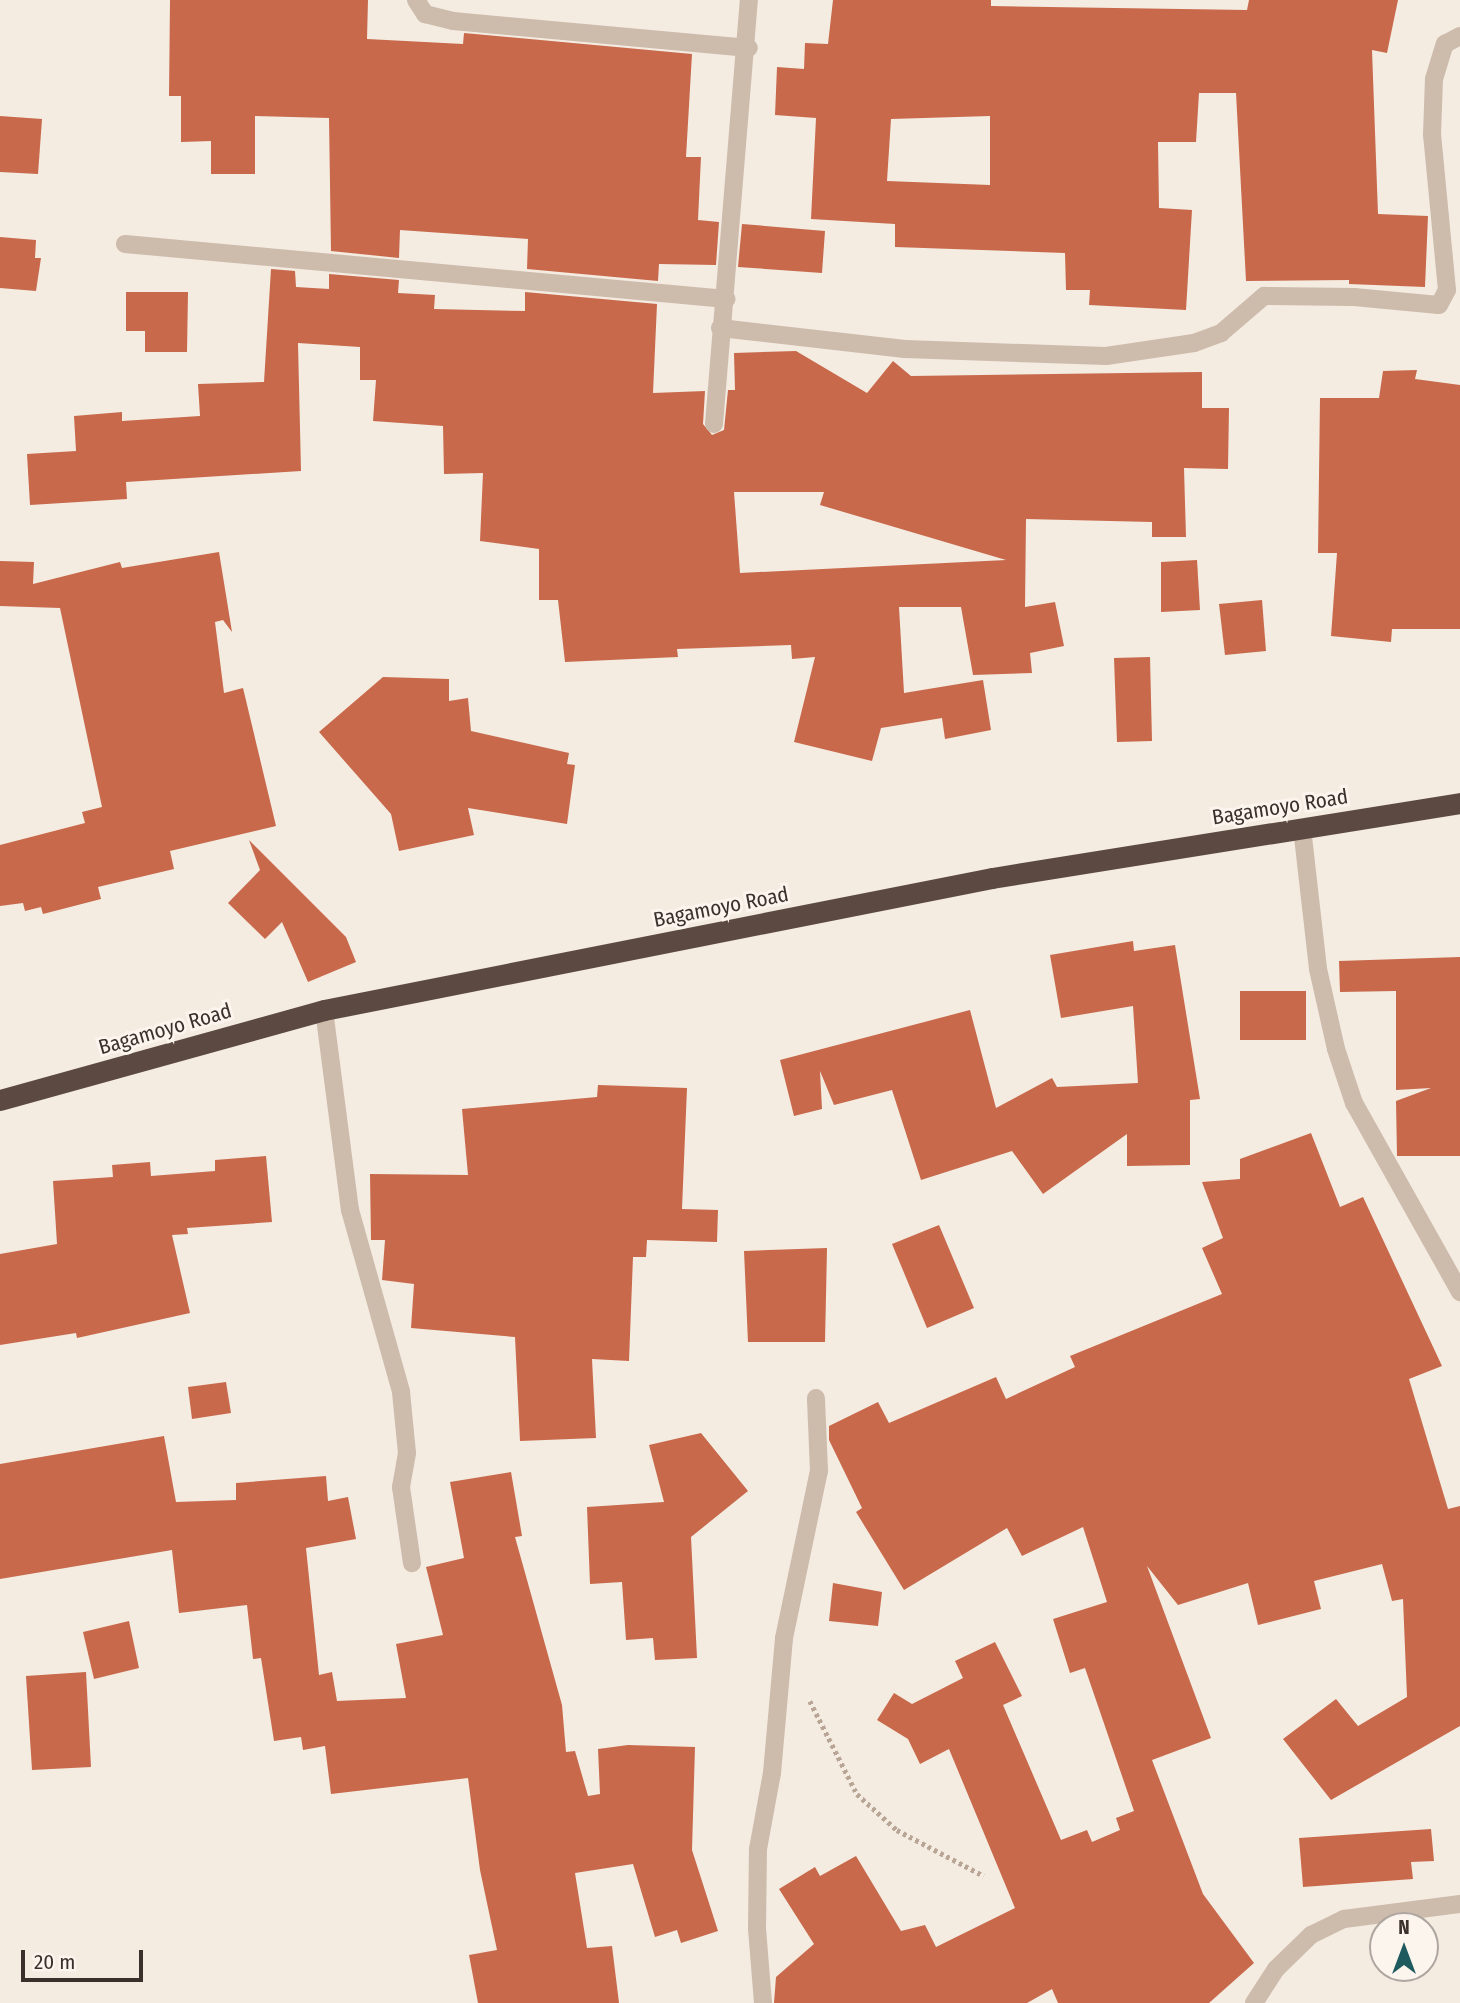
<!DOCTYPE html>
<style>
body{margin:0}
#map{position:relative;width:1460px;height:2003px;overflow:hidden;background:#f4ebe1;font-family:"Fira Sans Condensed",sans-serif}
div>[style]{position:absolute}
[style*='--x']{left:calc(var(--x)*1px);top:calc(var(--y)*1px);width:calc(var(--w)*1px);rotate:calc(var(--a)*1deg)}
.building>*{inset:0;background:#c8694b}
.path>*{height:4.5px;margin-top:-2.25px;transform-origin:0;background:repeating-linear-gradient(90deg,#b9a596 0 3.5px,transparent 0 7px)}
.minor>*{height:18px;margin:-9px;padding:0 9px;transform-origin:9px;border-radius:9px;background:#cdbbac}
.highway>*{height:21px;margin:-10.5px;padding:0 10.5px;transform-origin:10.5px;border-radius:10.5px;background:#5c4a42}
span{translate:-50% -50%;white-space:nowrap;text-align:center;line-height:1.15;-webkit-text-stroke:6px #fbf5ee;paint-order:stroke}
.street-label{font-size:21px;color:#3b302b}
.north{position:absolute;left:1369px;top:1912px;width:70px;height:70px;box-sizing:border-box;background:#fbf5ee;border:2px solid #aea6a0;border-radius:50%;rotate:0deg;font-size:19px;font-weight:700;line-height:28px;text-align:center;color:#3b302b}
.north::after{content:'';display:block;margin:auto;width:24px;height:32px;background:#1f5a5e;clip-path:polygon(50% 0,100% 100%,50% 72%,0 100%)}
.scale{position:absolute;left:21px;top:1950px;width:122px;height:32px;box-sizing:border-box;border:4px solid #3b302b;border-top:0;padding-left:9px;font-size:21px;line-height:24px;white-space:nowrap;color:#3b302b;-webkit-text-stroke:5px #fbf5ee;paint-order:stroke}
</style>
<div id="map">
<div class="building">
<i style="clip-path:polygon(170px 0,368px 0,367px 39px,463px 44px,464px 33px,692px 54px,686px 157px,701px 157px,698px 220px,719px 222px,716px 265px,659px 264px,658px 281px,527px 269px,528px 239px,400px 230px,399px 258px,331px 251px,329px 118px,255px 116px,255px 174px,211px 174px,211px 141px,181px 142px,181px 96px,169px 96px)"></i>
<i style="clip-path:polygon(evenodd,833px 0,991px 0,991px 6px,1247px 10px,1249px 0,1398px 0,1387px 53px,1372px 50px,1378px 214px,1428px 216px,1425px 287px,1349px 284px,1349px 280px,1246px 281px,1236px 93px,1199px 93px,1196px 142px,1158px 142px,1159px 208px,1192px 210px,1186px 310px,1089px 305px,1090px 290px,1066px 290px,1065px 253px,895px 247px,895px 224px,811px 219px,816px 118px,775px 115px,777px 67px,804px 69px,805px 43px,828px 44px,833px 0,990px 116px,990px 185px,887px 181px,891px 119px,990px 116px)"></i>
<i style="clip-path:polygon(0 116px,42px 119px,38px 174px,0 172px)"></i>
<i style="clip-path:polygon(742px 224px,825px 231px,822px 273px,738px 267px)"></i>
<i style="clip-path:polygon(0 237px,36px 240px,35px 258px,41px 258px,36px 291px,0 288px)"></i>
<i style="clip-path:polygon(evenodd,271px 269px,295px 271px,296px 287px,329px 289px,329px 274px,399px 280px,398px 293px,435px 295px,434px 309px,525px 311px,525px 292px,657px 304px,653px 393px,705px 391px,703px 424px,712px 435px,724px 430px,728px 390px,735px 390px,734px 353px,796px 351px,867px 393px,893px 361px,911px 376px,1202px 372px,1202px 408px,1229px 408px,1228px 469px,1184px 468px,1186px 537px,1152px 537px,1152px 522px,1026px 519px,1025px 607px,1055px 602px,1064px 646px,1030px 653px,1032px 673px,973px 675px,961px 607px,899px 607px,904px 693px,983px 680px,991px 730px,945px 739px,942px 718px,881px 728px,872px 761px,794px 742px,815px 657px,792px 659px,791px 645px,677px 649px,678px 657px,565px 662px,558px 600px,539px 600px,539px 549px,480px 541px,483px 473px,444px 474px,443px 426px,373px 421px,376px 380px,360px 380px,360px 347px,298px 343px,301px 471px,126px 482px,127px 499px,30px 505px,27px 454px,76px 451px,74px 416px,122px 412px,122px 421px,200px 416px,198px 384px,264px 382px,271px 269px,734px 492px,824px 492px,820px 505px,1006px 560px,740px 573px,734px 492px)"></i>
<i style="clip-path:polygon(126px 292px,188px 292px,187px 352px,145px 352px,145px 331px,126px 331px)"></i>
<i style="clip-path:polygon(1417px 370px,1415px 379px,1460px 385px,1460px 629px,1392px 629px,1391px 642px,1331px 636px,1337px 553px,1318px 553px,1320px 398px,1379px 398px,1383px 371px)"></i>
<i style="clip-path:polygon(219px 552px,232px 632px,223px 620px,215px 622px,224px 693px,243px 688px,276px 826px,170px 851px,174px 869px,98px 887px,101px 899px,43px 914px,41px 907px,25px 911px,23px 903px,0 906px,0 845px,85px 823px,82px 812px,102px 807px,60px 608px,0 606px,0 561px,34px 562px,33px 584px,120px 562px,122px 568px)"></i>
<i style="clip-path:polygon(1197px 560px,1200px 610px,1161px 612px,1161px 562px)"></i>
<i style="clip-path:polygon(1262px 600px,1266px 651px,1225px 655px,1219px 604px)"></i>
<i style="clip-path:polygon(1150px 657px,1152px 741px,1117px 742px,1114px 658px)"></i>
<i style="clip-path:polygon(383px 677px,449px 679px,449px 701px,468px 698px,471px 731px,569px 753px,567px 764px,575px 765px,567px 824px,468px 808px,474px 835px,399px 851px,391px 814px,319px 732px)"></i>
<i style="clip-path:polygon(249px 840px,346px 937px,356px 962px,308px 982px,282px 922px,265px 939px,228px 903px,260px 870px)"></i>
<i style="clip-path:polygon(1133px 941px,1134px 951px,1175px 945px,1200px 1099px,1190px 1100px,1190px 1165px,1127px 1166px,1127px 1134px,1043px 1194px,1012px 1151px,921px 1180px,892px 1090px,834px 1105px,820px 1071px,822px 1109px,794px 1116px,780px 1060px,970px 1010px,996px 1108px,1052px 1078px,1057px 1087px,1138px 1083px,1133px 1006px,1061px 1018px,1050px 955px)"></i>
<i style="clip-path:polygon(1460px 957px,1460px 1156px,1397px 1156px,1396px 1101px,1431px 1088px,1396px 1090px,1396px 991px,1340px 992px,1339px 961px)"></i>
<i style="clip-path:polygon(1240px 991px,1306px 991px,1306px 1040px,1240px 1040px)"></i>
<i style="clip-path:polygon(598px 1085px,687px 1088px,682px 1209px,718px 1210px,717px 1242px,647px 1240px,646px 1257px,633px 1257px,629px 1361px,592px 1359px,596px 1438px,520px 1441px,515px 1337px,411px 1328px,414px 1284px,382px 1280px,385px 1240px,371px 1240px,370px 1174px,468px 1175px,462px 1109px,597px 1097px)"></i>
<i style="clip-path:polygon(1311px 1133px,1340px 1207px,1363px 1197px,1442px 1366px,1409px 1379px,1448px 1509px,1460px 1506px,1460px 1726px,1331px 1800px,1283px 1739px,1336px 1699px,1358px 1726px,1407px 1697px,1403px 1599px,1392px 1601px,1382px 1564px,1314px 1581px,1321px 1609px,1258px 1625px,1248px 1583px,1178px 1605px,1147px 1566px,1211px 1738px,1152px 1760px,1203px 1894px,1254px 1963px,1209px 2003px,1058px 2003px,1052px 1989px,1027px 2003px,774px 2003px,776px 1977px,814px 1944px,779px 1889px,815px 1867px,820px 1876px,856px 1856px,901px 1931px,925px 1925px,936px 1947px,1015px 1908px,949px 1749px,920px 1764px,908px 1739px,877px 1720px,894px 1693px,912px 1704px,963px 1678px,955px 1661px,995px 1642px,1022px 1696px,1003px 1705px,1061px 1840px,1087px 1830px,1092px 1842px,1120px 1830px,1116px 1818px,1134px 1811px,1085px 1668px,1070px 1673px,1053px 1619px,1107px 1602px,1083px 1527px,1022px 1556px,1007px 1528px,904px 1590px,856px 1512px,862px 1508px,829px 1440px,829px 1426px,878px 1402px,889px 1423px,996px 1377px,1006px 1399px,1075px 1367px,1070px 1356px,1222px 1294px,1202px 1248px,1223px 1238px,1202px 1182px,1240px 1179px,1240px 1159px)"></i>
<i style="clip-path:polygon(266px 1156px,272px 1222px,187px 1228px,188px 1234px,172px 1235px,190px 1313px,77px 1338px,76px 1333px,0 1345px,0 1254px,57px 1244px,53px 1181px,113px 1177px,112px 1165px,150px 1162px,151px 1176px,215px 1171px,215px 1160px)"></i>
<i style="clip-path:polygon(939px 1225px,974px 1308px,927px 1328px,892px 1244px)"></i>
<i style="clip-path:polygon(827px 1248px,825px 1342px,748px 1342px,744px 1251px)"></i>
<i style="clip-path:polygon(226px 1382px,231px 1413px,192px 1419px,188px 1387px)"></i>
<i style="clip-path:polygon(701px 1433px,748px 1491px,691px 1537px,697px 1658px,655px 1660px,653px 1638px,626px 1640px,622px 1582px,590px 1584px,587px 1507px,664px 1502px,649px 1445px)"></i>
<i style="clip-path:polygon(164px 1436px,176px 1502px,236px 1500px,236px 1483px,326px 1476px,328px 1501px,348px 1497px,356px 1539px,306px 1548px,319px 1675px,332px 1672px,337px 1701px,406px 1698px,396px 1644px,443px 1635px,426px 1567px,464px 1558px,450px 1482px,511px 1472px,522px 1536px,515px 1537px,562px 1705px,566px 1752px,575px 1751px,588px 1796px,600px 1794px,598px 1749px,628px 1745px,695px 1747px,692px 1850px,718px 1931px,681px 1943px,677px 1930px,655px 1937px,633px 1864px,575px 1873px,587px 1948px,612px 1946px,619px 2003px,478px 2003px,469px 1955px,497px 1950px,480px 1870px,468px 1778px,331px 1794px,325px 1746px,303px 1750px,301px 1737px,274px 1741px,261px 1658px,253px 1659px,247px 1605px,179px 1613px,172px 1550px,0 1579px,0 1464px)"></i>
<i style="clip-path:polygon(833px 1583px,882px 1592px,878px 1626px,829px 1621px)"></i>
<i style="clip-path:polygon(129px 1621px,139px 1668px,94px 1679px,83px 1632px)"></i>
<i style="clip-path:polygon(86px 1672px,91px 1767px,32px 1770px,26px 1676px)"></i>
<i style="clip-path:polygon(1431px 1829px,1434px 1861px,1411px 1862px,1413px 1879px,1303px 1887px,1299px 1838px)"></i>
</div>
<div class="path">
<i style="--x:810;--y:1701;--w:104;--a:63.2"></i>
<i style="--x:857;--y:1794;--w:54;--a:42"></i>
<i style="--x:897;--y:1830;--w:98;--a:27.9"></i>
</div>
<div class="minor">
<i style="--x:416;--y:0;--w:17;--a:57"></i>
<i style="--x:425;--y:14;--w:29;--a:14"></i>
<i style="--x:453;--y:21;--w:297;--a:5.2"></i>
<i style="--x:125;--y:244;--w:604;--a:5.23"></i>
<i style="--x:720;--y:328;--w:186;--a:6.5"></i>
<i style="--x:905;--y:349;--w:201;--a:2"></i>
<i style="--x:1106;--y:356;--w:89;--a:-8.4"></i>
<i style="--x:1194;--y:343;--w:29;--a:-20"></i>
<i style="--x:1221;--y:333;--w:57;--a:-40.7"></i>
<i style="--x:1264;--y:296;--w:90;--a:0.6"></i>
<i style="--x:1354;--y:297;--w:85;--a:5.4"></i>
<i style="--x:1439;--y:305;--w:17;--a:-62"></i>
<i style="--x:1447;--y:290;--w:156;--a:-95.5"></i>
<i style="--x:1432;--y:135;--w:56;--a:-88"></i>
<i style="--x:1434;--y:79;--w:37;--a:-73"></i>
<i style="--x:1445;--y:44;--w:17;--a:-28"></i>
<i style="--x:714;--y:424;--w:425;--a:-85.3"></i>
<i style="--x:1302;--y:828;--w:142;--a:83.5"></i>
<i style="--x:1318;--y:969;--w:82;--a:77.3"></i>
<i style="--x:1336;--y:1049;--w:57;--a:71.6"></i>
<i style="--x:1354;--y:1103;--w:217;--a:60.7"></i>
<i style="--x:324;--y:1010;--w:202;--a:82.6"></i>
<i style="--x:350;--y:1210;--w:189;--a:74.3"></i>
<i style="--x:401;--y:1392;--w:61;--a:84.4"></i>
<i style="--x:407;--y:1453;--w:35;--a:100"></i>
<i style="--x:401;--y:1487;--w:77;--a:81.8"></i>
<i style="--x:763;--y:2003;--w:74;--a:-94.6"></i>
<i style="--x:757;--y:1929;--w:80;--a:-89.3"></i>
<i style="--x:758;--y:1849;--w:77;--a:-79.6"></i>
<i style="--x:772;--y:1773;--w:136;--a:-84.9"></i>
<i style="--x:784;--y:1638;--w:171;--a:-78.2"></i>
<i style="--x:819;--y:1471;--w:73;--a:-92.4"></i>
<i style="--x:1254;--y:2003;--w:40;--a:-57.1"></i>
<i style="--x:1276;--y:1969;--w:49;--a:-44.2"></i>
<i style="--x:1311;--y:1935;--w:37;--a:-26"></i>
<i style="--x:1344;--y:1919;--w:117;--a:-7.4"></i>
</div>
<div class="highway">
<i style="--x:0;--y:1100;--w:336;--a:-15.5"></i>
<i style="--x:324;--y:1010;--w:681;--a:-11.18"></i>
<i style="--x:992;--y:878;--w:474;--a:-9.1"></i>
</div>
<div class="street-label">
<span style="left:1280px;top:807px;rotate:-9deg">Bagamoyo Road</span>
<span style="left:721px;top:907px;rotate:-11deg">Bagamoyo Road</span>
<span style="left:165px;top:1029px;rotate:-16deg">Bagamoyo Road</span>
</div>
<div class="north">N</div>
<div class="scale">20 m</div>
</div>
